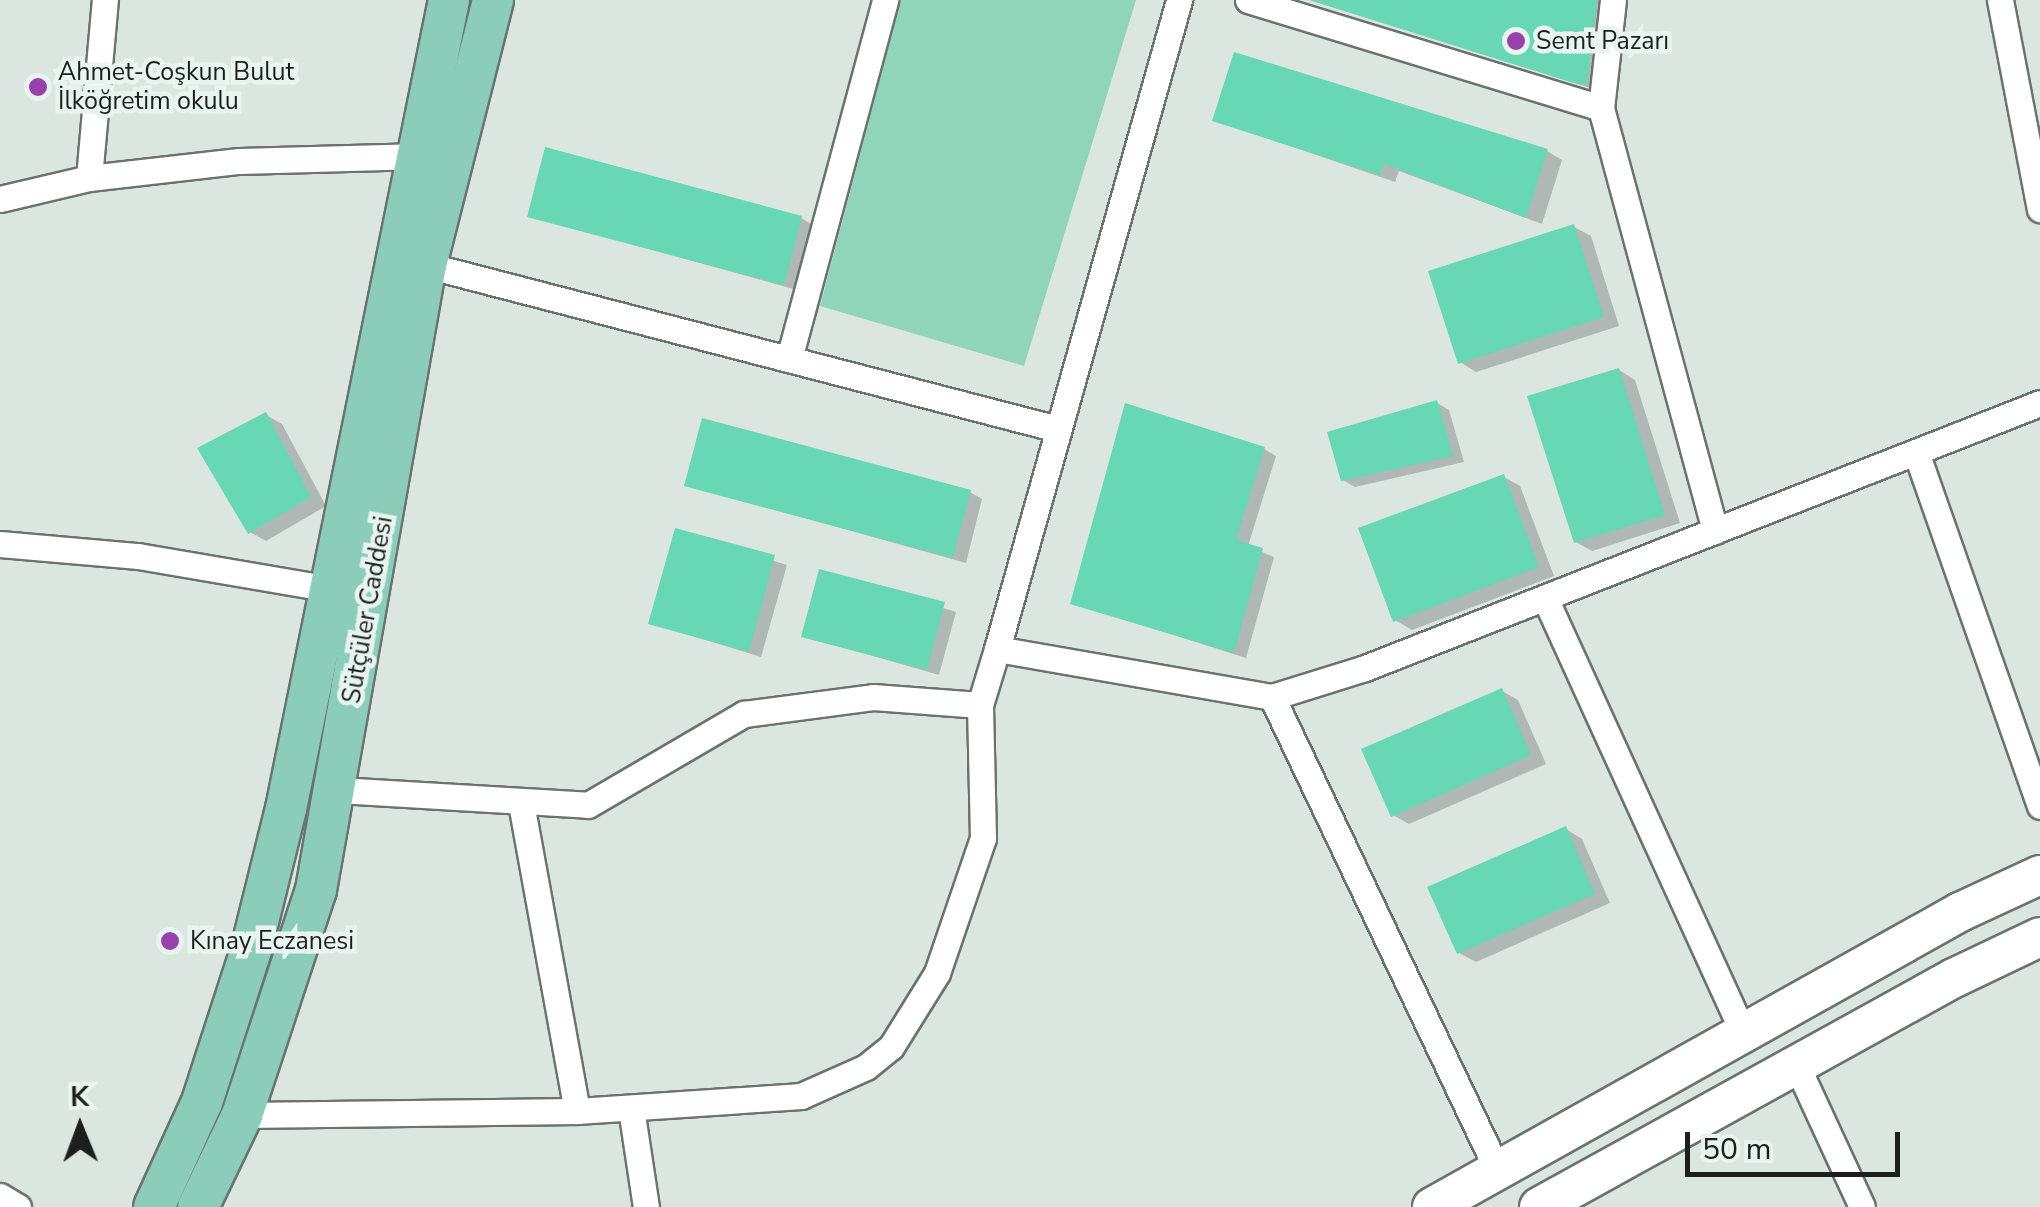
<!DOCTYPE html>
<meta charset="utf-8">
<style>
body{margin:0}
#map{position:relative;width:2040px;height:1207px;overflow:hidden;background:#dbe6e1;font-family:"Nunito Sans",sans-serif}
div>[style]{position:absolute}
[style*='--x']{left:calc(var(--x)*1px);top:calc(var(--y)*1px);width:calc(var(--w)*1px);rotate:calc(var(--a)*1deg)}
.green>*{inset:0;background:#90d4bb}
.shadow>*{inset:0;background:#0003}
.building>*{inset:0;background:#67d8b3}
.roads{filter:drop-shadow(2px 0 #69736f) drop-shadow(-2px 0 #69736f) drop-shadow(0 2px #69736f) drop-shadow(0 -2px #69736f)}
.minor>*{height:25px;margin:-12.5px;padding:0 12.5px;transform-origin:12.5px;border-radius:12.5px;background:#fff}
.secondary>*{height:38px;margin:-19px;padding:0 19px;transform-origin:19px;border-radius:19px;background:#fff}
.primary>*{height:40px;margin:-20px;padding:0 20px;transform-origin:20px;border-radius:20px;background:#8bcdb9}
.dots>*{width:28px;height:28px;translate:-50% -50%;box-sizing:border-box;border:5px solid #e8f4ef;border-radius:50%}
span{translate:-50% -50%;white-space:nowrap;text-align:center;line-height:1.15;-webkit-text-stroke:9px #e8f4ef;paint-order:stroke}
.poi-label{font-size:25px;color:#1b1f1d}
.left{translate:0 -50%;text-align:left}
.street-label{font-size:25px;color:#1b1f1d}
.north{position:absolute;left:30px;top:1077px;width:100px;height:100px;-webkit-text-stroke:8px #e8f4ef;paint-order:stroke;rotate:359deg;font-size:28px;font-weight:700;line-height:40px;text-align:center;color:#1b1f1d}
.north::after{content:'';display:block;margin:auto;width:35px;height:45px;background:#1b1f1d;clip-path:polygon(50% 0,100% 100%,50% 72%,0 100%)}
.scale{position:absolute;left:1685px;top:1132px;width:215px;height:45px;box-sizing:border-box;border:5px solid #1b1f1d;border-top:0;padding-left:12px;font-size:30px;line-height:35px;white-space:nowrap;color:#1b1f1d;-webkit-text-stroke:8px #e8f4ef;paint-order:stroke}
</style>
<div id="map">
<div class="green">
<i style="clip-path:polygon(901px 0,1136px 0,1024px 366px,820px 306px)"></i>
</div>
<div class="shadow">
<i style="clip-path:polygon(1309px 0,1619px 0,1603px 92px)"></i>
<i style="clip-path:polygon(1215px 120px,1547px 151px,1562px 160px,1542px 224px,1399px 171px,1395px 182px)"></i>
<i style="clip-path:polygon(530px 216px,801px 218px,813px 225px,797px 290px)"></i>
<i style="clip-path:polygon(1574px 227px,1591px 236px,1619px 326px,1476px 372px,1460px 362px)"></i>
<i style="clip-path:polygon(1619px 370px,1635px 380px,1680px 523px,1592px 551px,1576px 542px)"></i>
<i style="clip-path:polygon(1437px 403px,1449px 410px,1464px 462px,1355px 487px,1343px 480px)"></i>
<i style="clip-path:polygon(266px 415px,282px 424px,326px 506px,266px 541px,250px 532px)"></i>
<i style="clip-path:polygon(1264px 449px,1276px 456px,1248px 546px,1274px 557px,1246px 658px,1073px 603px)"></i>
<i style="clip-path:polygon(1504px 477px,1520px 486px,1554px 576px,1412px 630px,1395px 620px)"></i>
<i style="clip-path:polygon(687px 485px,970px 492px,982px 499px,966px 563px)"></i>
<i style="clip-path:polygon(677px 531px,787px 565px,761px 657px,651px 623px)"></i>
<i style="clip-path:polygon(821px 572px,956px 612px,939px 675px,804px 636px)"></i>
<i style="clip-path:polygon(1502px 691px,1518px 700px,1546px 764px,1409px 824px,1393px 815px)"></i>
<i style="clip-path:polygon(1566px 829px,1582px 839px,1610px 903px,1476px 962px,1459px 953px)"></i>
</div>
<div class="building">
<i style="clip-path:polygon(1310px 0,1597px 0,1587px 84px,1574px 83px)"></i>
<i style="clip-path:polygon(1234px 52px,1548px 149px,1526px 218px,1384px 164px,1380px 175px,1212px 121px)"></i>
<i style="clip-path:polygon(545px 147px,802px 216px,784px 285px,527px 217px)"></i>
<i style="clip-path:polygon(1574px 224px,1604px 317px,1458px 364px,1428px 271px)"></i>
<i style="clip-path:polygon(1619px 368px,1665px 515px,1574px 543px,1527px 396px)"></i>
<i style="clip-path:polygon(1437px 400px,1453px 456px,1341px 481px,1327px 432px)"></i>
<i style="clip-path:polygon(1125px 403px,1265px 447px,1236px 540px,1263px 548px,1234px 653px,1070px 604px)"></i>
<i style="clip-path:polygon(266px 412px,311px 497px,248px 534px,197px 448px)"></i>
<i style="clip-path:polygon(702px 418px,971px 490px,953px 558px,684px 486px)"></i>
<i style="clip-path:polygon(1504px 474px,1539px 567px,1393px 622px,1358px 528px)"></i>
<i style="clip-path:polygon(675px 528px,775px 555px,749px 652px,648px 624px)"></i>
<i style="clip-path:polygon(819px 569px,945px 602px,927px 670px,801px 637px)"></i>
<i style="clip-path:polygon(1502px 688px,1531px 755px,1391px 817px,1361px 749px)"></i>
<i style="clip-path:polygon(1566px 826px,1595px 894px,1457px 954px,1427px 887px)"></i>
</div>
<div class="roads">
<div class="minor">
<i style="--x:1248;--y:0;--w:369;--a:17"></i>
<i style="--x:1613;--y:0;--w:109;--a:96.3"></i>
<i style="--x:1601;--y:108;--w:438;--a:74.9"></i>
<i style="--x:2000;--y:0;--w:213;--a:79.2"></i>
<i style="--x:89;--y:178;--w:179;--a:-84.9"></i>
<i style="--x:0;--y:199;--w:91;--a:-13.3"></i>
<i style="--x:89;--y:178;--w:151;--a:-6.5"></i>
<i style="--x:239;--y:161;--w:174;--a:-1.6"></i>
<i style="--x:426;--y:265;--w:653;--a:14.55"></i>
<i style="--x:789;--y:359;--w:372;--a:-75"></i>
<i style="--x:1916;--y:452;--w:375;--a:70.7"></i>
<i style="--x:0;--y:544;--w:139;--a:5"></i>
<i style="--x:138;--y:556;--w:190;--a:9.7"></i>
<i style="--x:1545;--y:598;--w:477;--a:65.5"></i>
<i style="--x:997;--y:649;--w:674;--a:-74.33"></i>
<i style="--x:1272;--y:697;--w:525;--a:64.51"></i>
<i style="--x:338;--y:790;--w:250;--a:3.4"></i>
<i style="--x:588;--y:805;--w:181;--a:-30.3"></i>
<i style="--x:744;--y:714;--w:130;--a:-7.5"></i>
<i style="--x:873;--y:697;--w:107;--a:4.3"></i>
<i style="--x:521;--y:803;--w:313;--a:79.7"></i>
<i style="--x:1796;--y:1064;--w:157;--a:65.2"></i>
<i style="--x:631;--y:1108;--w:100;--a:81.4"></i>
<i style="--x:242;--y:1115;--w:335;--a:-0.7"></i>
<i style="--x:577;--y:1111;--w:225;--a:-3.8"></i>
<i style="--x:801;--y:1096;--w:71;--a:-24"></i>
<i style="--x:866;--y:1067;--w:32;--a:-39"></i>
<i style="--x:891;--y:1047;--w:87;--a:-58.1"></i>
<i style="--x:937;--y:973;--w:143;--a:-71.2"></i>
<i style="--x:983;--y:838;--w:133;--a:-91.3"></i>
<i style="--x:980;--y:705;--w:59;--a:-73.1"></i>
<i style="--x:997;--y:649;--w:279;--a:9.9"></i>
<i style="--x:1272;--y:697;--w:97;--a:-17.3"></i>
<i style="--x:1365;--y:668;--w:725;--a:-21.43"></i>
<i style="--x:0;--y:1196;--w:21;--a:31"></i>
</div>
<div class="secondary">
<i style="--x:1432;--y:1207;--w:605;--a:-29.19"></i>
<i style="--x:1960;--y:912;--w:88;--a:-24.8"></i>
<i style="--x:1539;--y:1207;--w:474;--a:-28.9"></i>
<i style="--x:1954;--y:978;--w:95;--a:-25.5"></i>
</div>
<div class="primary">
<i style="--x:154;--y:1207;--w:115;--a:-65.4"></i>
<i style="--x:202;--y:1102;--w:160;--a:-72.1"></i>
<i style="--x:251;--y:950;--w:145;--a:-76.1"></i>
<i style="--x:286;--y:809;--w:825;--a:-78.61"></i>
<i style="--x:198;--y:1207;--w:102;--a:-64.4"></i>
<i style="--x:242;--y:1115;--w:237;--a:-71.8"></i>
<i style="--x:316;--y:890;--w:635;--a:-80.02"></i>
<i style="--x:426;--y:265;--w:273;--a:-75.8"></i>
</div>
</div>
<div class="dots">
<i style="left:1516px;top:41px;background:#9841ad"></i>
<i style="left:38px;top:87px;background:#9841ad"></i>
<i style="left:170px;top:941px;background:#9841ad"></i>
</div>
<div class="poi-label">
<span class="left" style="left:1536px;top:41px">Semt Pazarı</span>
<span class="left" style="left:58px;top:87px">Ahmet-Coşkun Bulut<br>İlköğretim okulu</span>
<span class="left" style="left:190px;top:941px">Kınay Eczanesi</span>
</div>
<div class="street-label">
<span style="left:368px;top:610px;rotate:-80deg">Sütçüler Caddesi</span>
</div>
<div class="north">K</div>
<div class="scale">50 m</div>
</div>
